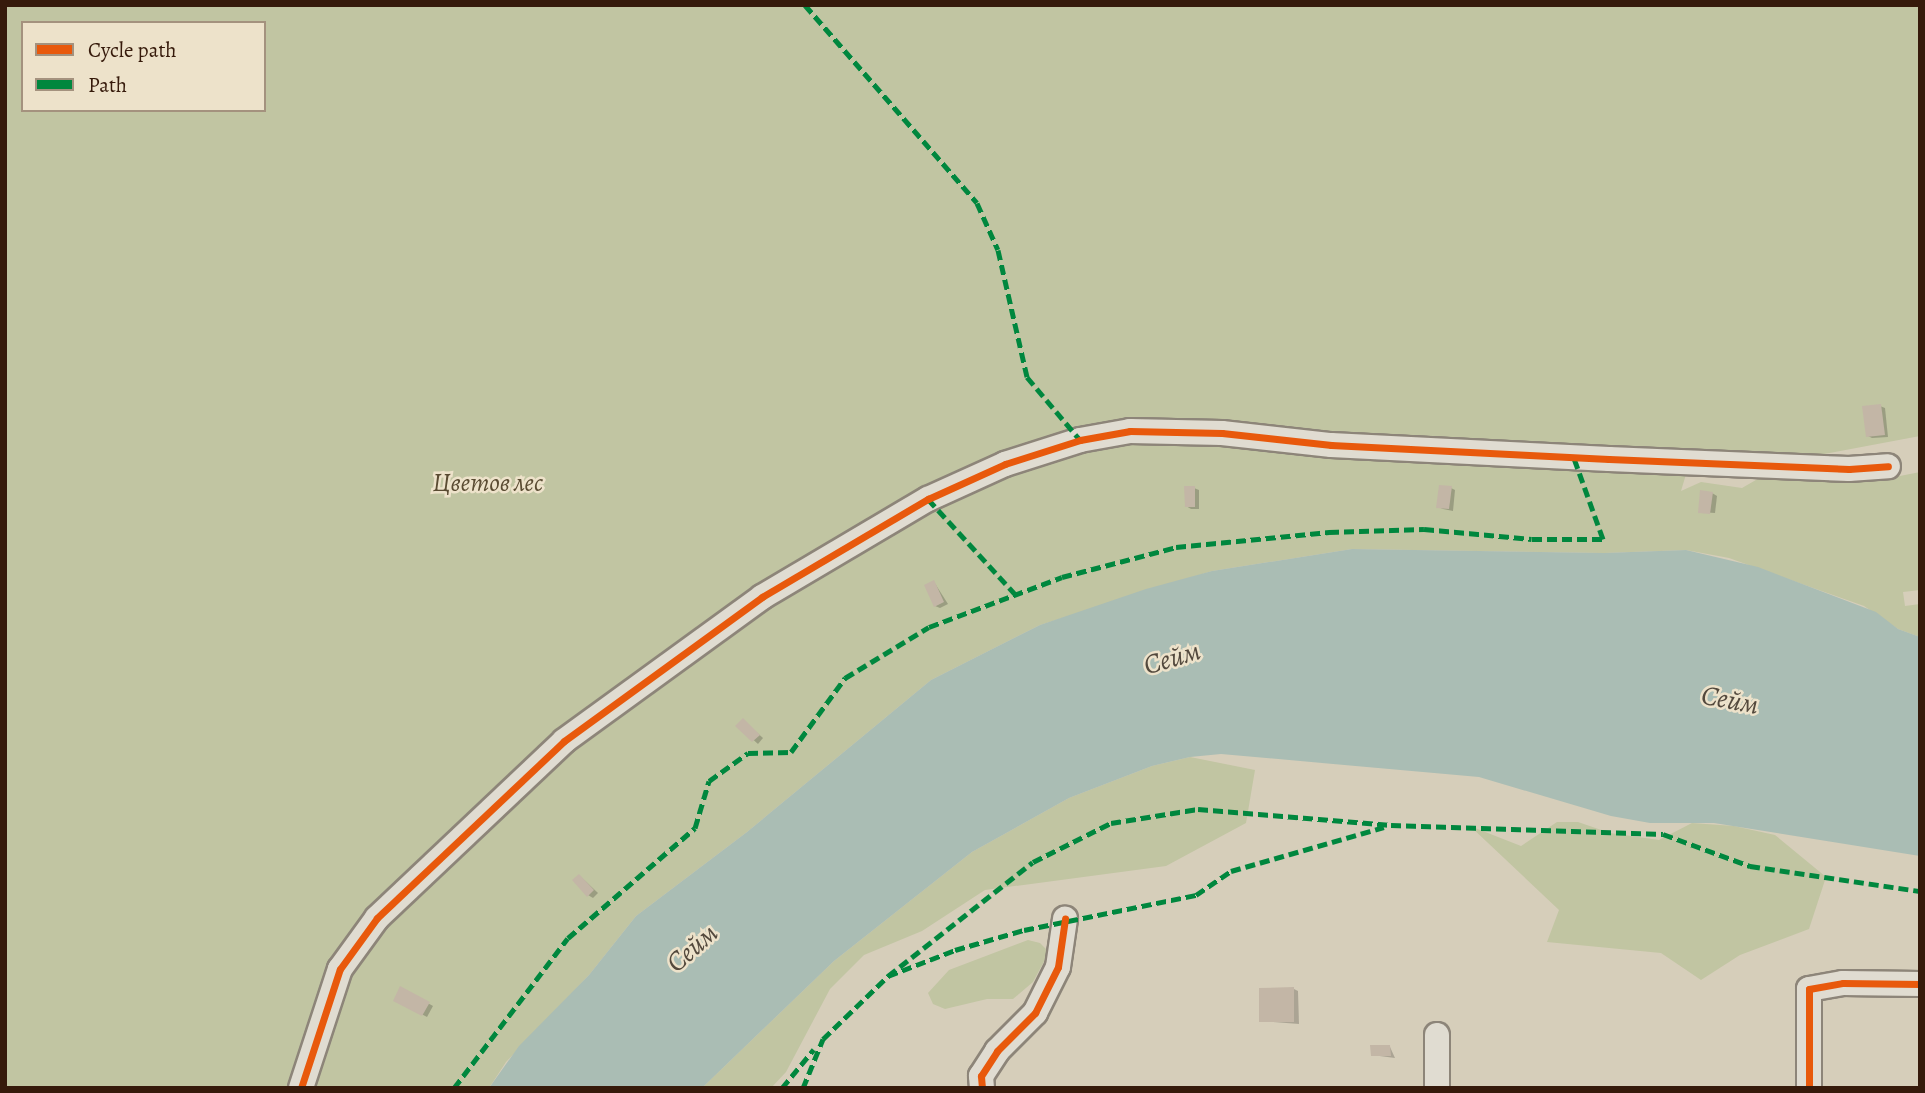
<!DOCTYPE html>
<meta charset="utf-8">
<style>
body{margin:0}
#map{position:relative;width:1925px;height:1093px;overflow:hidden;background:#d6ceba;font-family:Alegreya,serif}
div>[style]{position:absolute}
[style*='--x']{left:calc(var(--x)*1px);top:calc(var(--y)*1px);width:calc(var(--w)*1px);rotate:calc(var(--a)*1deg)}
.green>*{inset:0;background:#c1c5a2}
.water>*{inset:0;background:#aabdb4}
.shadow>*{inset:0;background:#0003}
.building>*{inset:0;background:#c3b6a6}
.roads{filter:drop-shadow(2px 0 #8d8579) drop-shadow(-2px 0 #8d8579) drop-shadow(0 2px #8d8579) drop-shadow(0 -2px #8d8579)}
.minor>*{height:24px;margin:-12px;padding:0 12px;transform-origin:12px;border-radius:12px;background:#e0dcd1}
.quiet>*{height:5px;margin-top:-2.5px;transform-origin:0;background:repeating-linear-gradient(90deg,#00873e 0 10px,transparent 0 15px)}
.cycleway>*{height:7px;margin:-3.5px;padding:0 3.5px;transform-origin:3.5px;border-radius:3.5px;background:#e8590c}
span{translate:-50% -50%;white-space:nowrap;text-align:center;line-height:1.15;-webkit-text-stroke:5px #ede2ca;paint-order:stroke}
.park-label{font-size:26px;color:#5a4b32;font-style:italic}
.water-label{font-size:28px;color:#53493d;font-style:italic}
.frame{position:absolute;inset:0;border:7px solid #361a0b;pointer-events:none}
.legend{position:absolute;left:21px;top:21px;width:245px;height:91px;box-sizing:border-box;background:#ede2ca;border:2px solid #a4927e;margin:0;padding:9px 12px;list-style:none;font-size:21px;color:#361a0b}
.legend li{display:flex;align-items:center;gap:14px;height:35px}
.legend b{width:35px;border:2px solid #a4927e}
</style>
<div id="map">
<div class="green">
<i style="clip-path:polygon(evenodd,5px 5px,1920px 5px,1920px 436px,1819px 455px,1693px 451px,1681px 491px,1701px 482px,1742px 488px,1768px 473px,1890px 478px,1920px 472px,1920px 590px,1903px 592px,1905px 606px,1920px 604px,1920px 637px,1898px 629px,1864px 606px,1729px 558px,1686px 550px,1604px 553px,1352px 549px,1212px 571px,1040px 625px,931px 680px,747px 832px,636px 916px,589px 975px,506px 1062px,489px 1088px,5px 1088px,5px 5px,23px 23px,264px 23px,264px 110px,23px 110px,23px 23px)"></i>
<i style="clip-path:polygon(1190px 757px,1255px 770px,1246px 823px,1166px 866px,985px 890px,922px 931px,864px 955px,830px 989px,786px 1072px,771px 1088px,702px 1088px,834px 961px,972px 852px,1069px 798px,1152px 766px)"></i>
<i style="clip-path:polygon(1557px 822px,1578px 822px,1610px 833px,1659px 840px,1692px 823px,1734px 826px,1775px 835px,1826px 877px,1809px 929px,1740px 955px,1701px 980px,1661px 953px,1547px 942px,1559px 910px,1470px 826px,1521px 846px)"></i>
<i style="clip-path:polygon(1028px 940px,1040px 943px,1049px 952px,1033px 982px,1013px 999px,987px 999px,945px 1009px,933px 1004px,928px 993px,949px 970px)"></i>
</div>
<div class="water">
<i style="clip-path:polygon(1352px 549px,1604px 553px,1686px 550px,1758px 567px,1876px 612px,1898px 629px,1920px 637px,1920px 856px,1714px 823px,1650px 823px,1611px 816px,1479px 777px,1221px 754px,1190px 757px,1152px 766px,1069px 798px,972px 852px,834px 961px,702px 1088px,489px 1088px,519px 1046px,589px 975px,636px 916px,747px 832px,931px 680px,1040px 625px,1146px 589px,1212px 571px)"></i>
</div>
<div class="shadow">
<i style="clip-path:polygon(1880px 406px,1885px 408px,1888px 437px,1872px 438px,1868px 436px)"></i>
<i style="clip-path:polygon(1194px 488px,1199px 490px,1199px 509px,1191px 509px,1186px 506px)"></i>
<i style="clip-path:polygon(1451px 488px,1455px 490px,1453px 511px,1443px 509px,1438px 507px)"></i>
<i style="clip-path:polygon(1712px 493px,1717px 496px,1715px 513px,1700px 512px)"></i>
<i style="clip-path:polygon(934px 582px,948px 604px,940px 608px,935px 606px)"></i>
<i style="clip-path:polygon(743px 720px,763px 738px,758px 744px,738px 726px)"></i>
<i style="clip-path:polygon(580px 876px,598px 893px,593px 898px,588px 895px)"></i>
<i style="clip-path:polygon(401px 988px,433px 1006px,427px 1017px,395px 1000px)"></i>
<i style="clip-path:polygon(1294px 989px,1298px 991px,1299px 1024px,1261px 1021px)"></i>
<i style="clip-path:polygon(1390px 1047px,1395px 1058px,1372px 1055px)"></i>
</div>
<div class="building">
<i style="clip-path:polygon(1881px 404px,1885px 435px,1866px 437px,1862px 406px)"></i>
<i style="clip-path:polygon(1439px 485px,1452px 486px,1449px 509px,1436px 508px)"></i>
<i style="clip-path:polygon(1184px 486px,1195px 486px,1195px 507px,1185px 507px)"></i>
<i style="clip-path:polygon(1700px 490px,1713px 492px,1710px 514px,1698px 513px)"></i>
<i style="clip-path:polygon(934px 580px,944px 602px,934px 607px,924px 585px)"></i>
<i style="clip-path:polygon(743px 718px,760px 735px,752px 742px,735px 726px)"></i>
<i style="clip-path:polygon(579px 874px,594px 890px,587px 897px,572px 880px)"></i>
<i style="clip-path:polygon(400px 986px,430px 1002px,422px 1016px,393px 1001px)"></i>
<i style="clip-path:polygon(1294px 987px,1294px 1022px,1259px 1022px,1259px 988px)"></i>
<i style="clip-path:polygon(1370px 1045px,1390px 1045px,1391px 1056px,1371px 1056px)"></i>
</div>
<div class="roads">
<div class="minor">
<i style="--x:1437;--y:1035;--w:53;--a:90"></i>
<i style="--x:301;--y:1088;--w:125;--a:-71.9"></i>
<i style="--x:340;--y:969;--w:63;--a:-54"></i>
<i style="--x:377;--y:918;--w:257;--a:-43.4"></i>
<i style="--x:564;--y:741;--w:245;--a:-36"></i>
<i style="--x:762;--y:597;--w:193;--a:-30.6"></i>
<i style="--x:928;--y:499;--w:85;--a:-24.4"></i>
<i style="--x:1005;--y:464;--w:79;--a:-17.7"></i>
<i style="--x:1080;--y:440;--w:51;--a:-10.2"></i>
<i style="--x:1130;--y:431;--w:92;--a:1.2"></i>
<i style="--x:1222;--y:433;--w:110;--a:6.3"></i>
<i style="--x:1331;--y:445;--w:278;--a:2.9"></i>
<i style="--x:1609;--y:459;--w:240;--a:2.4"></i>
<i style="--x:1849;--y:469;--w:39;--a:-4"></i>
<i style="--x:982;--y:1088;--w:12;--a:-95"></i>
<i style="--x:981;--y:1076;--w:30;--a:-57"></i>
<i style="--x:997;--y:1051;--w:54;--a:-45"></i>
<i style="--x:1035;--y:1013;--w:51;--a:-63.4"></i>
<i style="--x:1058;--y:967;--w:49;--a:-81.7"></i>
<i style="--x:1809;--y:1088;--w:99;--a:-90"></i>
<i style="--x:1809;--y:989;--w:35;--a:-10"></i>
<i style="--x:1843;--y:983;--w:77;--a:0.7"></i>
</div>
</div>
<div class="quiet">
<i style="--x:805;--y:5;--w:262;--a:49"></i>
<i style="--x:977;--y:203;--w:51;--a:65.9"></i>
<i style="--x:998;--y:250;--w:130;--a:77.1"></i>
<i style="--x:1027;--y:377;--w:82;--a:49.9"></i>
<i style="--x:928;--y:499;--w:130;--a:47.5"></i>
<i style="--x:888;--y:976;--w:184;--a:-38.2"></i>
<i style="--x:1033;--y:862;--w:87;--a:-26.6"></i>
<i style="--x:1111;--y:823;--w:88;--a:-9.1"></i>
<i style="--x:1198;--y:809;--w:194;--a:4.7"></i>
<i style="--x:1391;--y:825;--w:272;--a:1.9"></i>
<i style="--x:1663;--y:834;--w:93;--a:20.2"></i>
<i style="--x:1750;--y:866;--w:172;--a:8.4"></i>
<i style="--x:454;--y:1088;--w:188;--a:-52.8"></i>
<i style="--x:568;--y:938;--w:168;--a:-40.9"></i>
<i style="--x:695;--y:828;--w:49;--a:-73.4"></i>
<i style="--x:709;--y:781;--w:48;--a:-35.7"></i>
<i style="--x:748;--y:753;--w:43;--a:-1.3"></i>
<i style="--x:791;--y:752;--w:92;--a:-53.9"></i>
<i style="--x:845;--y:678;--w:98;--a:-31.3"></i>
<i style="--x:929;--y:627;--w:142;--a:-20.6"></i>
<i style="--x:1062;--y:577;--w:118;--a:-14.7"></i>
<i style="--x:1176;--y:547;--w:154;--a:-5.6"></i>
<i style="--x:1329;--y:532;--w:95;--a:-1.8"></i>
<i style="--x:1424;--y:529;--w:108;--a:5.3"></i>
<i style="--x:1532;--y:539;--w:71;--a:0"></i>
<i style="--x:1603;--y:539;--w:86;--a:-109.7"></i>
<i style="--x:782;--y:1088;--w:50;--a:-50.6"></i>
<i style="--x:803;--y:1088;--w:53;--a:-67.8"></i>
<i style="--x:823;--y:1039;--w:91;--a:-44.1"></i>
<i style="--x:888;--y:976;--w:72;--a:-21.2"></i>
<i style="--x:955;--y:950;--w:72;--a:-16.2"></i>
<i style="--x:1024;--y:930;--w:176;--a:-11.5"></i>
<i style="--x:1196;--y:895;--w:42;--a:-34.4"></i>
<i style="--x:1231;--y:871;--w:159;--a:-16"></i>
</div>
<div class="cycleway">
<i style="--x:301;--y:1088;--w:125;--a:-71.9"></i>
<i style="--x:340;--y:969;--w:63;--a:-54"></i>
<i style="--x:377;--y:918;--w:257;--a:-43.4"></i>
<i style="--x:564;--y:741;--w:245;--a:-36"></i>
<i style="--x:762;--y:597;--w:193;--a:-30.6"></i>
<i style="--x:928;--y:499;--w:85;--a:-24.4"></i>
<i style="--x:1005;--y:464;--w:79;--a:-17.7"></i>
<i style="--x:1080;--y:440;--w:51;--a:-10.2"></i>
<i style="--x:1130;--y:431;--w:92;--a:1.2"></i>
<i style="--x:1222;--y:433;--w:110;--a:6.3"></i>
<i style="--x:1331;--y:445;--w:278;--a:2.9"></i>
<i style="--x:1609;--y:459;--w:240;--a:2.4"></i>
<i style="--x:1849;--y:469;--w:39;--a:-4"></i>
<i style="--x:982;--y:1088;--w:12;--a:-95"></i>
<i style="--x:981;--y:1076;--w:30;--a:-57"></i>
<i style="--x:997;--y:1051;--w:54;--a:-45"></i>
<i style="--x:1035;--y:1013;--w:51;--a:-63.4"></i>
<i style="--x:1058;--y:967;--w:49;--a:-81.7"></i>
<i style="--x:1809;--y:1088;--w:99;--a:-90"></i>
<i style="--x:1809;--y:989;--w:35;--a:-10"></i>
<i style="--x:1843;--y:983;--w:77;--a:0.7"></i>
</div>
<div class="park-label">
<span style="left:488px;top:483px">Цветов лес</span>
</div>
<div class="water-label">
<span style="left:1172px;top:658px;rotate:-16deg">Сейм</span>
<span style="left:1730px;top:700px;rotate:11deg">Сейм</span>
<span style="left:692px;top:948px;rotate:-41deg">Сейм</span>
</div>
<div class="frame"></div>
<ul class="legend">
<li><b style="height:9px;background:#e8590c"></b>Cycle path</li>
<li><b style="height:9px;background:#00873e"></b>Path</li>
</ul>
</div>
